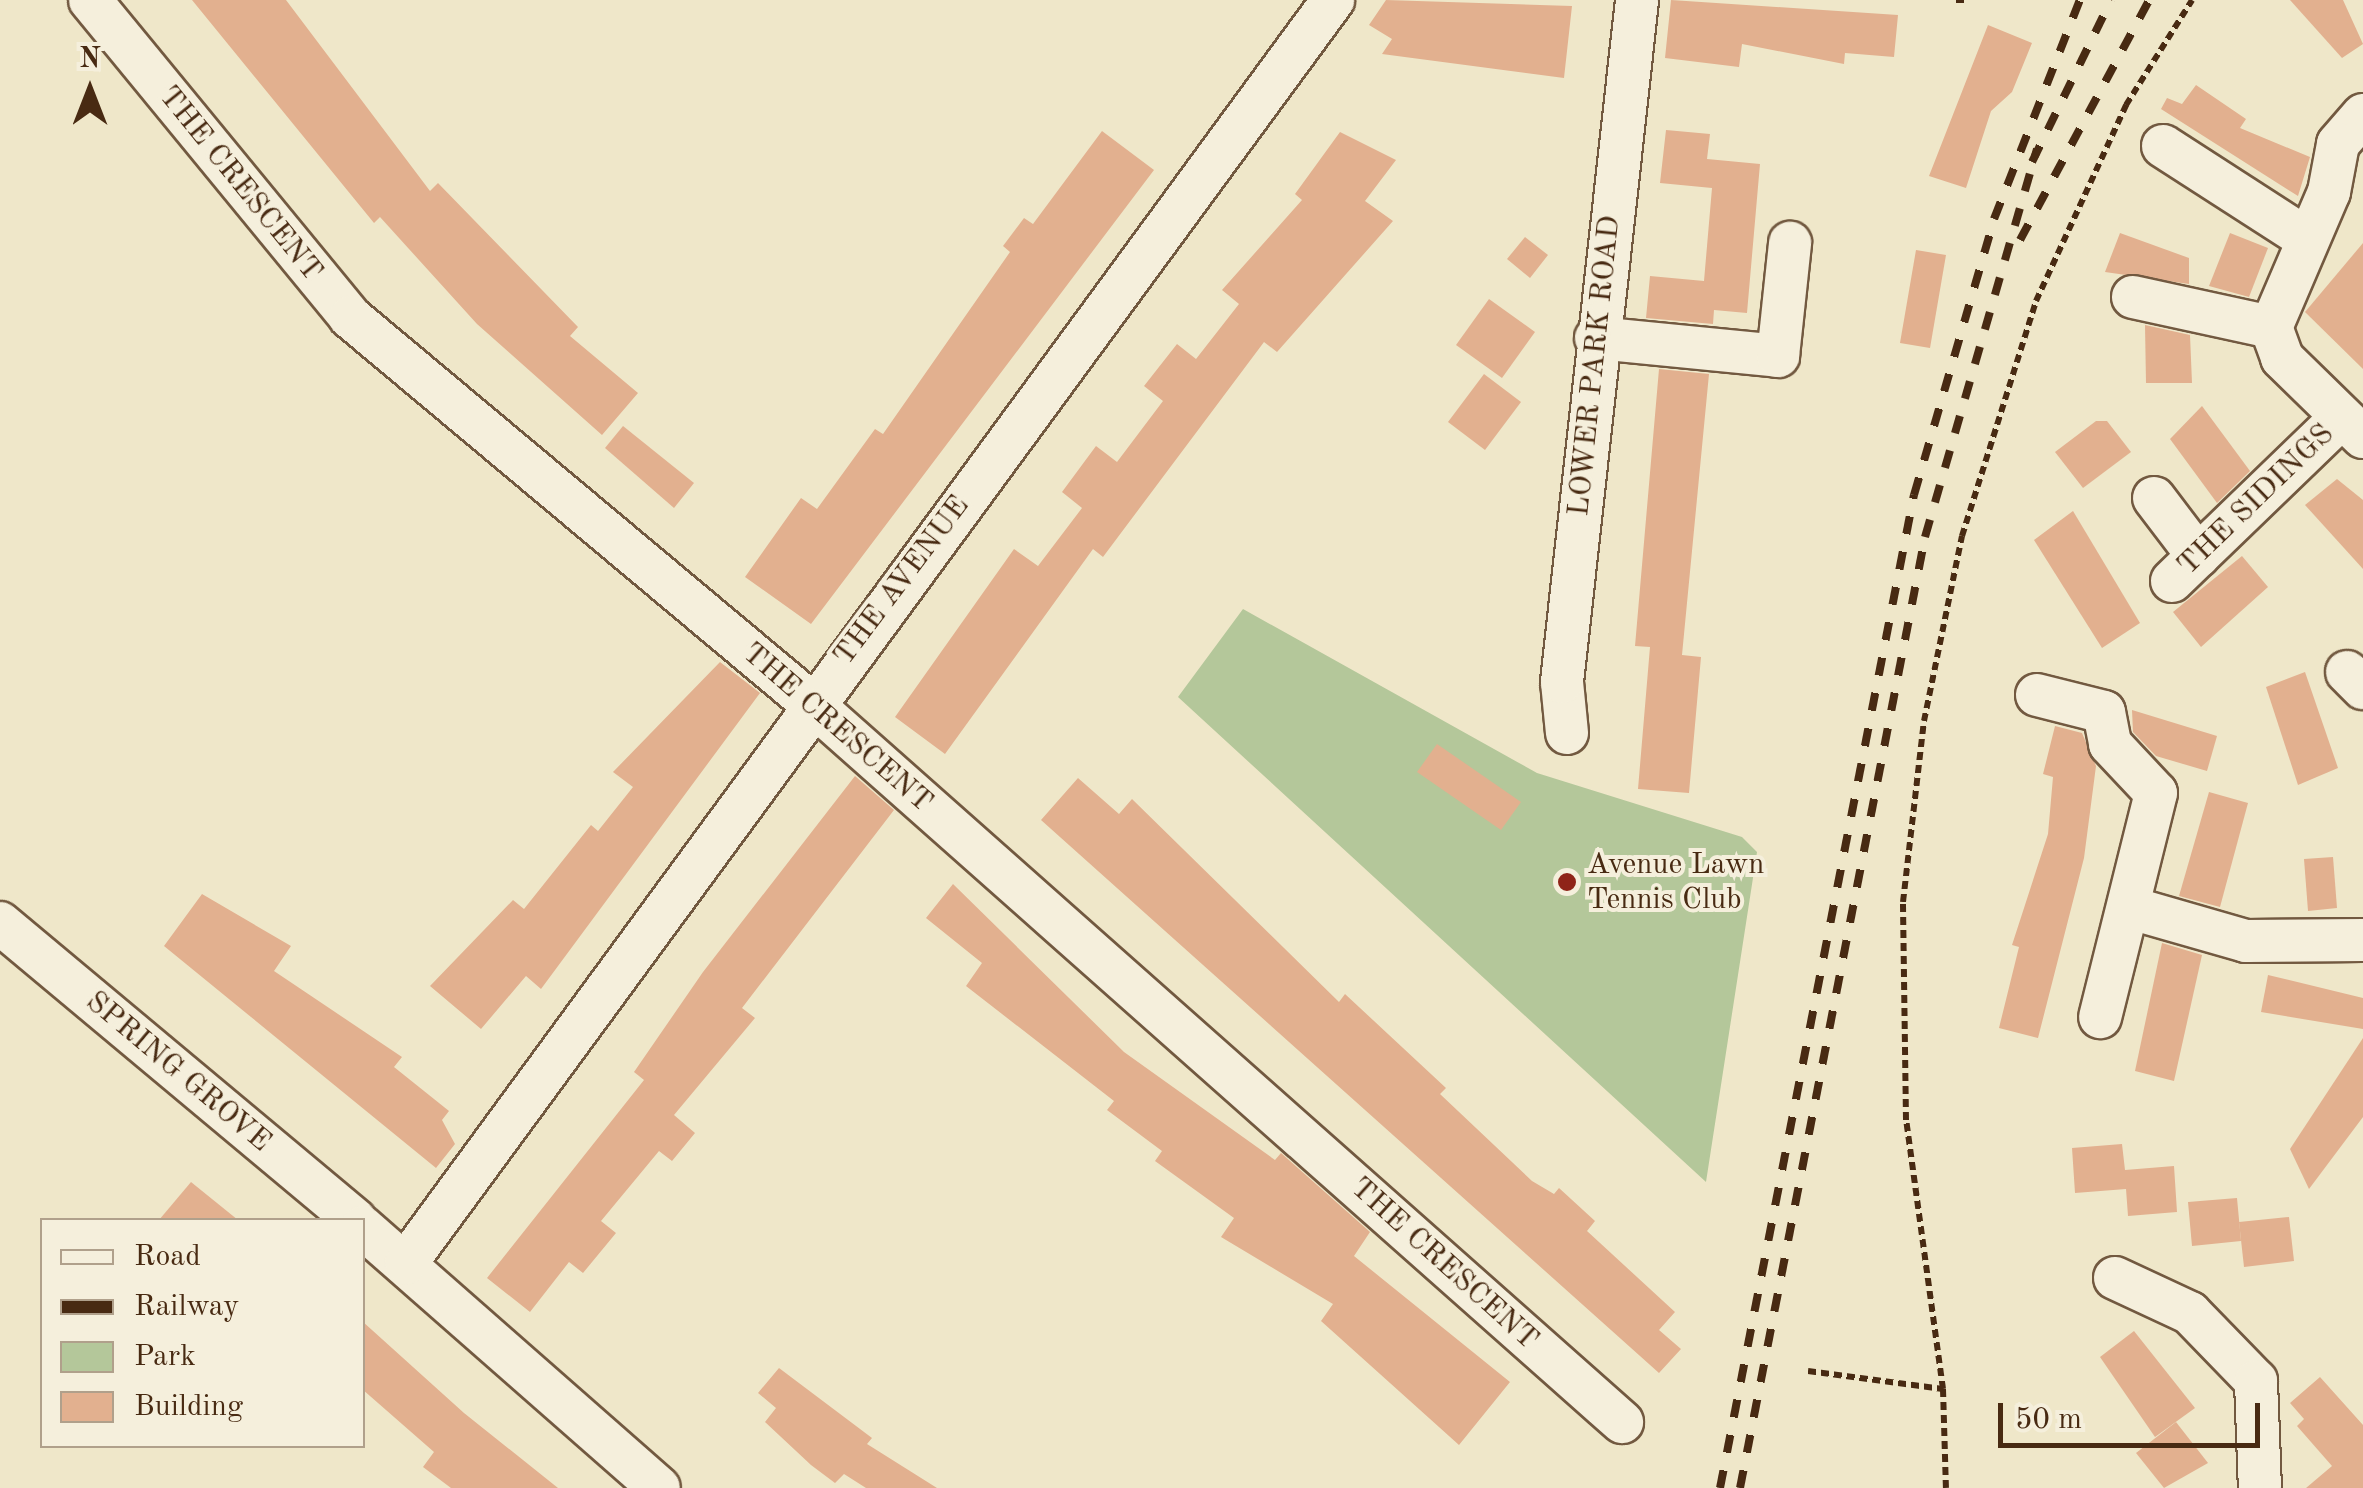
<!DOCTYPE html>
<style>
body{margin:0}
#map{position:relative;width:2363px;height:1488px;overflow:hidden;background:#efe7c9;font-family:"Old Standard TT",serif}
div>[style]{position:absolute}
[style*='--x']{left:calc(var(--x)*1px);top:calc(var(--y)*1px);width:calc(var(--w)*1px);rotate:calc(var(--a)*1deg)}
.green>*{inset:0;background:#b4c79a}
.building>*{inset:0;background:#e2b08f}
.path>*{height:6px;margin-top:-3px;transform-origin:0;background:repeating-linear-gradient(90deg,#482a12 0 8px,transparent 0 13px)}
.roads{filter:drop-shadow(2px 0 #725940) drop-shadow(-2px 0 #725940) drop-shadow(0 2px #725940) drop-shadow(0 -2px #725940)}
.minor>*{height:42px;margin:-21px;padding:0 21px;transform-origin:21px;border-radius:21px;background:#f5efdc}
.rail>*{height:8px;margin-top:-4px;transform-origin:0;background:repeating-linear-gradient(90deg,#482a12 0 18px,transparent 0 36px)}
.dots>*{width:28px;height:28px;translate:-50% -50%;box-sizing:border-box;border:5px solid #f5efdc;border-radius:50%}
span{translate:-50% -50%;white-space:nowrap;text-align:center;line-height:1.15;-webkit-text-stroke:8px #f5efdc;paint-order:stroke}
.street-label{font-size:30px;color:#482a12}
.poi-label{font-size:30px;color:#482a12}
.left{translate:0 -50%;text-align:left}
.legend{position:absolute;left:40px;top:1218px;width:325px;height:230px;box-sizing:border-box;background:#f5efdc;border:2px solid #b0a08b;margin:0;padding:12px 18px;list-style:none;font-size:30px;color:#482a12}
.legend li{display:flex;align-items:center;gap:20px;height:50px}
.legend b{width:50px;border:2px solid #b0a08b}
.north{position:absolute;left:40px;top:40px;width:100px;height:100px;-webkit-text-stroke:8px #f5efdc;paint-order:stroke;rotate:0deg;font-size:28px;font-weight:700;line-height:40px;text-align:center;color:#482a12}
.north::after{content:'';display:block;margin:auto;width:35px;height:45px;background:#482a12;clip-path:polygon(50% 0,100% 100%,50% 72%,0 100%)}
.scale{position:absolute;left:1998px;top:1403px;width:262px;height:45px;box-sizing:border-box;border:5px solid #482a12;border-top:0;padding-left:12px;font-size:30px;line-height:35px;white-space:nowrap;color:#482a12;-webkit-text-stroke:8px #f5efdc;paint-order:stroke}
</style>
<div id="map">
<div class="green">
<i style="clip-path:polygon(1243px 609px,1537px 773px,1742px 837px,1757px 852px,1706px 1182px,1178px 697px)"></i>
</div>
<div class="building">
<i style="clip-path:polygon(192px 0,286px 0,430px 191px,438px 183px,578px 327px,570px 336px,638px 393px,602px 435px,477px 324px,380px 217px,374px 223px)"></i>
<i style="clip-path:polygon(1386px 0,1572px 6px,1564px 78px,1382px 54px,1392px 39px,1369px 25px)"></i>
<i style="clip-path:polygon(1671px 0,1898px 15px,1894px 57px,1845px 53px,1844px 64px,1742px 44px,1739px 67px,1665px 58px)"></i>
<i style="clip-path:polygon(2290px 0,2343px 0,2363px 44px,2342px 58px)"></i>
<i style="clip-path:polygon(1988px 25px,2032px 43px,2012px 92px,1991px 111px,1966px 188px,1929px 176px)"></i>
<i style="clip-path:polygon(2196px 85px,2246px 119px,2240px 128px,2310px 157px,2298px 196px,2161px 109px,2167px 98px,2182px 104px)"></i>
<i style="clip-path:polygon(1666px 130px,1710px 134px,1707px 159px,1760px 164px,1747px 313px,1714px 310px,1713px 324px,1646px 318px,1650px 276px,1704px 281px,1712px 188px,1660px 183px)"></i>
<i style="clip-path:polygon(1102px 131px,1154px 170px,811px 624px,745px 577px,801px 498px,817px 509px,875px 429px,883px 434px,1010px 252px,1003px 246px,1024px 218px,1033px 224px)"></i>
<i style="clip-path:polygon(1340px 132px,1396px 160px,1365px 201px,1393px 221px,1277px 352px,1264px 342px,1103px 557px,1093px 549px,945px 754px,895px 717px,1014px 549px,1038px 566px,1082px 508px,1062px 492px,1096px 446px,1117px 462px,1163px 401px,1144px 386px,1177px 344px,1196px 359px,1239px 304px,1222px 290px,1302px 200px,1295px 194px)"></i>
<i style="clip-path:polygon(2120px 233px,2189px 258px,2189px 284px,2105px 272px)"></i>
<i style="clip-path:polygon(2230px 233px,2268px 248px,2249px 297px,2209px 286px)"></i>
<i style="clip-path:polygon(1525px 237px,1548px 255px,1530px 278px,1507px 259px)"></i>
<i style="clip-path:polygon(2363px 243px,2363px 369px,2305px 312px)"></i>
<i style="clip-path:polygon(1916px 250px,1946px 255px,1930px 348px,1900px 343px)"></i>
<i style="clip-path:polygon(1489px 299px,1535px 332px,1502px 378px,1456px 345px)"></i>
<i style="clip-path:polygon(2145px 325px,2190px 335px,2192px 383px,2146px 383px)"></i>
<i style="clip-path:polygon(1659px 369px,1709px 374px,1682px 655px,1701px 657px,1689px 793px,1638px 789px,1650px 647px,1635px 646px)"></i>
<i style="clip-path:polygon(1484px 374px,1521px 402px,1485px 450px,1448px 422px)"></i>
<i style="clip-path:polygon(2202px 406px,2250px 471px,2217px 503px,2170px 439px)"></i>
<i style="clip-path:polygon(2096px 421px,2107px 421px,2131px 452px,2083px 488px,2055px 452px)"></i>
<i style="clip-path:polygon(623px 426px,694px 483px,674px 508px,605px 448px)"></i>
<i style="clip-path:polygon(2337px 479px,2363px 500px,2363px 569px,2305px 505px)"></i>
<i style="clip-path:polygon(2073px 511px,2140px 623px,2102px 648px,2034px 540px)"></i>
<i style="clip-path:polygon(2242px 556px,2268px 587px,2201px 647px,2173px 612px)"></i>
<i style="clip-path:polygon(720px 662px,760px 693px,541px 989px,526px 976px,481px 1029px,430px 986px,513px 900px,524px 909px,591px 825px,598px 831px,633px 787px,613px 772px)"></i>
<i style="clip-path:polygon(2305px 672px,2338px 768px,2298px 785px,2266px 687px)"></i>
<i style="clip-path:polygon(2132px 710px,2217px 736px,2207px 771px,2156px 756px,2133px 732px)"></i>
<i style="clip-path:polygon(2055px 726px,2082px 733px,2096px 766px,2084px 858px,2038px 1038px,1999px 1028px,2019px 947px,2012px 945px,2048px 834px,2053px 777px,2043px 774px)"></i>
<i style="clip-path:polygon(1437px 744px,1521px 802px,1501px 830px,1417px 772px)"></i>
<i style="clip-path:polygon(855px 776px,894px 810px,742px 1008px,755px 1018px,674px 1115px,695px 1133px,672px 1161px,659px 1151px,601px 1221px,616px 1233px,583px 1273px,569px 1262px,530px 1312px,487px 1278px,644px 1080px,634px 1072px,703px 972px)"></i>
<i style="clip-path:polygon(1078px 778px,1119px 814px,1132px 799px,1339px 1002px,1345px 994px,1446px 1088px,1440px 1094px,1532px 1181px,1554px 1194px,1559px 1188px,1595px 1221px,1587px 1231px,1675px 1312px,1659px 1330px,1681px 1349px,1659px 1373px,1041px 820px)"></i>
<i style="clip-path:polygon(2209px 792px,2248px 803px,2220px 907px,2179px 896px)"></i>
<i style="clip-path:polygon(2333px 857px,2337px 908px,2308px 911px,2304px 859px)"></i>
<i style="clip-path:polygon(953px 884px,1124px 1052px,1275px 1160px,1281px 1153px,1370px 1232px,1354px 1256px,1510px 1382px,1459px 1445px,1321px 1321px,1333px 1304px,1221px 1237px,1234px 1218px,1155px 1161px,1162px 1151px,1107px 1110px,1114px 1101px,966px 986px,982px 963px,926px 918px)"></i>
<i style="clip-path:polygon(202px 894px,291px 946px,274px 971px,402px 1057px,394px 1067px,449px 1111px,442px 1120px,455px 1144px,436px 1168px,164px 946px)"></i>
<i style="clip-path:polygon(2162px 943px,2202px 955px,2174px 1081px,2135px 1071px)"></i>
<i style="clip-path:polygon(2268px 975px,2363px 998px,2363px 1029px,2261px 1012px)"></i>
<i style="clip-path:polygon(2363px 1038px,2363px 1117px,2309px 1189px,2290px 1149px)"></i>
<i style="clip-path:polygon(2122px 1144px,2125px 1170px,2174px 1166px,2177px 1212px,2128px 1216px,2126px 1189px,2075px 1193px,2072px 1148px)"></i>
<i style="clip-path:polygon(191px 1182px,238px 1220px,159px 1220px)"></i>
<i style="clip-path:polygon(2237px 1198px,2241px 1241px,2192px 1246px,2188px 1202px)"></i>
<i style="clip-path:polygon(2289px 1217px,2294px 1261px,2244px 1267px,2239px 1222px)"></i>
<i style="clip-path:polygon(362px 1321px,464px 1413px,558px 1488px,451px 1488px,423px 1467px,434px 1452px,362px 1389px)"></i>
<i style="clip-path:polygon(2134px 1331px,2195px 1408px,2155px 1437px,2100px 1357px)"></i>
<i style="clip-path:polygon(779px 1368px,872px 1438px,867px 1444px,937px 1488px,866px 1488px,844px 1474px,835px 1483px,811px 1465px,765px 1422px,776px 1408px,758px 1393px)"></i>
<i style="clip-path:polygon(2320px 1377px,2363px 1425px,2363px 1488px,2306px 1488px,2332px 1466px,2297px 1426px,2304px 1419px,2290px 1403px)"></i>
<i style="clip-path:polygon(2176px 1422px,2208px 1463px,2164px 1488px,2136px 1453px)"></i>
</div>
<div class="path">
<i style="--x:1956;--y:0;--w:11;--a:0"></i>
<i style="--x:1808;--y:1371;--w:136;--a:7.6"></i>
<i style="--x:1943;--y:1389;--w:272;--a:-97.8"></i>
<i style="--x:1906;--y:1120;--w:218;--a:-90.8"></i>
<i style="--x:1903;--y:902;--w:182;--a:-83.4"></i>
<i style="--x:1924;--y:721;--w:189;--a:-78.4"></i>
<i style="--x:1962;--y:536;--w:246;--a:-72.5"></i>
<i style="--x:2036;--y:301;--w:216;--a:-65.3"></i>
<i style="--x:2126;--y:105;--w:124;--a:-57.8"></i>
<i style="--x:1943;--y:1389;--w:99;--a:88.3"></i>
</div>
<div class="roads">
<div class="minor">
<i style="--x:90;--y:0;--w:410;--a:50.6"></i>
<i style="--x:350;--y:317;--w:601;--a:39.94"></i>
<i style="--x:811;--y:703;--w:1084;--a:41.56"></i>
<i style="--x:2363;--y:115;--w:38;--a:131"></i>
<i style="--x:2338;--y:144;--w:49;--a:100.6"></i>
<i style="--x:2329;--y:192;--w:147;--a:113.2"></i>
<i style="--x:2271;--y:327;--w:33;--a:70"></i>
<i style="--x:2282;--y:358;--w:113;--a:44.3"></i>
<i style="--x:2163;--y:146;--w:170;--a:32.8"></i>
<i style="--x:2133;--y:297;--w:141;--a:12.3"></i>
<i style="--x:1596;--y:338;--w:183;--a:5.6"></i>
<i style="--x:1778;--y:356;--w:114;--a:-83.9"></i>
<i style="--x:2154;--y:498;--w:73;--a:52.8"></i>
<i style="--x:2172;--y:581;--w:233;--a:-44"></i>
<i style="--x:2347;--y:672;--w:23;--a:45"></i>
<i style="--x:2037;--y:695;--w:69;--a:14.2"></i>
<i style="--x:2104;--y:712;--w:33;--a:79"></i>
<i style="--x:2110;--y:744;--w:67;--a:46.8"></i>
<i style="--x:2156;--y:793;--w:231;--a:104"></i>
<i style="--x:1567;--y:733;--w:51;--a:-95.6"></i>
<i style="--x:1562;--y:682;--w:686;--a:-83.72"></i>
<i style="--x:2131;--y:908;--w:120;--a:16"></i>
<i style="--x:2246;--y:941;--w:117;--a:-0.5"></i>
<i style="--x:0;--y:923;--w:463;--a:39.9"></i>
<i style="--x:362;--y:1227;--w:395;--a:41.3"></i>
<i style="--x:406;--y:1263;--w:1567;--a:-53.72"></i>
<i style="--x:2115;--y:1278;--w:83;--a:25"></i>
<i style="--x:2190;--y:1313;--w:95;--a:45.9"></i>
<i style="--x:2256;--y:1381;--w:107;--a:87.9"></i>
</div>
</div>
<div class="rail">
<i style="--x:2032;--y:162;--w:180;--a:-64"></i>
<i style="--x:2020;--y:240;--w:272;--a:-61.7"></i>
<i style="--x:1720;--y:1488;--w:1012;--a:-78.95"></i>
<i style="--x:1914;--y:495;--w:287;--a:-73.8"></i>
<i style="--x:1994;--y:219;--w:235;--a:-68.6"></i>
<i style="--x:1740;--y:1488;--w:969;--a:-78.99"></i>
<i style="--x:1925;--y:537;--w:404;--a:-73.9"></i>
</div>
<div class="dots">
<i style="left:1567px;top:882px;background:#8f2418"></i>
</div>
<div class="street-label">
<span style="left:240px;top:184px;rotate:51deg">THE CRESCENT</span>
<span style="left:1595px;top:366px;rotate:-84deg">LOWER PARK ROAD</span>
<span style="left:2256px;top:500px;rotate:-44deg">THE SIDINGS</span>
<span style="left:902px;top:581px;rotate:-53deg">THE AVENUE</span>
<span style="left:837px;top:728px;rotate:41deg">THE CRESCENT</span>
<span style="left:178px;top:1072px;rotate:40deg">SPRING GROVE</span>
<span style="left:1444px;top:1264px;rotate:42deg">THE CRESCENT</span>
</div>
<div class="poi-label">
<span class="left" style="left:1587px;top:882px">Avenue Lawn<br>Tennis Club</span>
</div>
<ul class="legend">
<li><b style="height:12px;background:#f5efdc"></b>Road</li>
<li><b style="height:12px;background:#482a12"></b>Railway</li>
<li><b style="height:28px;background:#b4c79a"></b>Park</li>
<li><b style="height:28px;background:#e2b08f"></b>Building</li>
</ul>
<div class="north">N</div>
<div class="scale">50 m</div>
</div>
